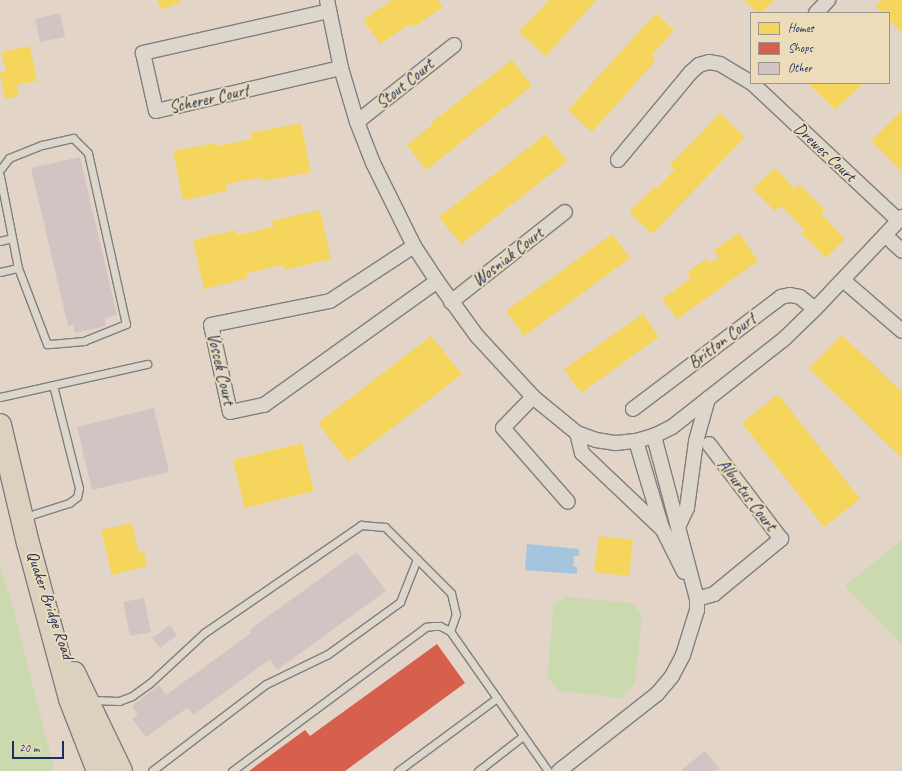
<!DOCTYPE html>
<style>
body{margin:0}
#map{position:relative;width:902px;height:771px;overflow:hidden;background:#e2d4c7;font-family:Caveat,sans-serif}
div>[style]{position:absolute}
[style*='--x']{left:calc(var(--x)*1px);top:calc(var(--y)*1px);width:calc(var(--w)*1px);rotate:calc(var(--a)*1deg)}
.green>*{inset:0;background:#cbdaae}
.water>*{inset:0;background:#a5c5de}
.homes>*{inset:0;background:#f6d55c}
.shops>*{inset:0;background:#d6604d}
.building>*{inset:0;background:#d3c4c4}
.roads{filter:drop-shadow(1px 0 #817e81) drop-shadow(-1px 0 #817e81) drop-shadow(0 1px #817e81) drop-shadow(0 -1px #817e81)}
.lane>*{height:7px;margin:-3.5px;padding:0 3.5px;transform-origin:3.5px;border-radius:3.5px;background:#ddd6ca}
.street>*{height:14px;margin:-7px;padding:0 7px;transform-origin:7px;border-radius:7px;background:#ddd6ca}
.primary>*{height:22px;margin:-11px;padding:0 11px;transform-origin:11px;border-radius:11px;background:#dad1be}
span{translate:-50% -50%;white-space:nowrap;text-align:center;line-height:1.15;-webkit-text-stroke:4px #eddcb9;paint-order:stroke}
.street-label{font-size:17px;color:#1b2f5e}
.legend{position:absolute;left:750px;top:12px;width:140px;height:72px;box-sizing:border-box;background:#eddcb9;border:1px solid #999795;margin:0;padding:5px 7px;list-style:none;font-size:12px;color:#1b2f5e}
.legend li{display:flex;align-items:center;gap:8px;height:20px}
.legend b{width:20px;border:1px solid #999795}
.scale{position:absolute;left:12px;top:741px;width:52px;height:18px;box-sizing:border-box;border:2px solid #1b2f5e;border-top:0;padding-left:5px;font-size:12px;line-height:14px;white-space:nowrap;color:#1b2f5e;-webkit-text-stroke:3px #eddcb9;paint-order:stroke}
</style>
<div id="map">
<div class="green">
<i style="clip-path:polygon(902px 540px,902px 645px,845px 586px)"></i>
<i style="clip-path:polygon(0 565px,15px 615px,54px 769px,51px 771px,0 771px)"></i>
<i style="clip-path:polygon(566px 597px,632px 603px,642px 615px,635px 683px,622px 698px,559px 691px,547px 677px,554px 605px)"></i>
</div>
<div class="water">
<i style="clip-path:polygon(527px 544px,579px 549px,579px 556px,574px 556px,573px 566px,577px 567px,577px 574px,525px 570px)"></i>
</div>
<div class="homes">
<i style="clip-path:polygon(157px 0,183px 0,162px 10px)"></i>
<i style="clip-path:polygon(392px 0,440px 0,438px 1px,443px 7px,414px 27px,411px 23px,380px 44px,363px 20px)"></i>
<i style="clip-path:polygon(549px 0,596px 0,546px 56px,519px 32px)"></i>
<i style="clip-path:polygon(744px 0,774px 0,761px 13px,757px 13px)"></i>
<i style="clip-path:polygon(881px 0,902px 0,902px 33px,889px 20px,889px 13px,882px 13px,875px 6px)"></i>
<i style="clip-path:polygon(656px 13px,674px 30px,651px 56px,656px 60px,592px 132px,568px 110px)"></i>
<i style="clip-path:polygon(30px 46px,37px 81px,17px 85px,19px 96px,5px 99px,0 74px,0 72px,6px 71px,1px 52px)"></i>
<i style="clip-path:polygon(512px 60px,532px 86px,426px 170px,407px 145px,433px 124px,432px 122px)"></i>
<i style="clip-path:polygon(808px 83px,863px 83px,835px 110px)"></i>
<i style="clip-path:polygon(902px 110px,902px 170px,901px 171px,871px 141px)"></i>
<i style="clip-path:polygon(720px 113px,745px 137px,652px 234px,629px 212px,653px 188px,656px 189px,675px 169px,670px 165px)"></i>
<i style="clip-path:polygon(301px 123px,311px 172px,263px 181px,262px 177px,226px 184px,227px 191px,183px 200px,173px 151px,215px 143px,216px 146px,252px 139px,250px 133px)"></i>
<i style="clip-path:polygon(546px 134px,567px 161px,461px 244px,439px 217px)"></i>
<i style="clip-path:polygon(775px 168px,795px 189px,799px 184px,825px 210px,821px 214px,845px 239px,826px 258px,801px 233px,805px 230px,781px 206px,775px 211px,753px 189px)"></i>
<i style="clip-path:polygon(320px 210px,331px 259px,284px 270px,282px 265px,247px 273px,248px 278px,204px 289px,193px 240px,236px 230px,237px 235px,273px 227px,272px 221px)"></i>
<i style="clip-path:polygon(739px 233px,758px 261px,677px 319px,662px 299px,691px 278px,687px 272px,706px 259px,709px 263px,719px 257px,714px 250px)"></i>
<i style="clip-path:polygon(612px 234px,630px 258px,524px 336px,506px 311px)"></i>
<i style="clip-path:polygon(643px 314px,659px 337px,581px 393px,564px 369px)"></i>
<i style="clip-path:polygon(842px 335px,902px 392px,902px 458px,809px 368px)"></i>
<i style="clip-path:polygon(431px 336px,462px 374px,348px 462px,318px 423px)"></i>
<i style="clip-path:polygon(778px 394px,860px 499px,824px 527px,742px 423px)"></i>
<i style="clip-path:polygon(302px 443px,314px 491px,245px 508px,233px 460px)"></i>
<i style="clip-path:polygon(132px 523px,138px 552px,144px 551px,147px 566px,112px 575px,101px 530px)"></i>
<i style="clip-path:polygon(599px 536px,633px 540px,629px 576px,594px 572px)"></i>
</div>
<div class="shops">
<i style="clip-path:polygon(437px 644px,465px 683px,345px 771px,249px 771px,305px 730px,310px 736px)"></i>
</div>
<div class="building">
<i style="clip-path:polygon(60px 13px,65px 37px,40px 42px,35px 19px)"></i>
<i style="clip-path:polygon(80px 157px,117px 315px,105px 318px,106px 326px,75px 333px,73px 324px,68px 326px,31px 168px)"></i>
<i style="clip-path:polygon(154px 408px,169px 472px,92px 490px,77px 427px)"></i>
<i style="clip-path:polygon(357px 552px,386px 591px,277px 670px,270px 659px,193px 715px,187px 708px,146px 737px,132px 719px,138px 715px,132px 706px,159px 685px,166px 695px,251px 633px,249px 630px)"></i>
<i style="clip-path:polygon(144px 598px,151px 632px,130px 636px,123px 602px)"></i>
<i style="clip-path:polygon(170px 625px,177px 635px,160px 648px,152px 638px)"></i>
<i style="clip-path:polygon(705px 751px,719px 768px,715px 771px,684px 771px,682px 769px)"></i>
</div>
<div class="roads">
<div class="lane">
<i style="--x:0;--y:170;--w:15;--a:-53"></i>
<i style="--x:9;--y:158;--w:35;--a:-22"></i>
<i style="--x:42;--y:145;--w:32;--a:-13"></i>
<i style="--x:73;--y:138;--w:21;--a:45"></i>
<i style="--x:88;--y:153;--w:175;--a:77.5"></i>
<i style="--x:126;--y:324;--w:45;--a:158"></i>
<i style="--x:84;--y:341;--w:37;--a:175"></i>
<i style="--x:47;--y:344;--w:81;--a:-110.9"></i>
<i style="--x:18;--y:268;--w:94;--a:-101.1"></i>
<i style="--x:0;--y:241;--w:12;--a:-14"></i>
<i style="--x:0;--y:272;--w:18;--a:-13"></i>
<i style="--x:0;--y:397;--w:151;--a:-12.7"></i>
<i style="--x:25;--y:517;--w:46;--a:-17.7"></i>
<i style="--x:69;--y:503;--w:10;--a:-37"></i>
<i style="--x:77;--y:497;--w:9;--a:-77"></i>
<i style="--x:79;--y:488;--w:106;--a:-104.2"></i>
<i style="--x:417;--y:559;--w:48;--a:45"></i>
<i style="--x:451;--y:593;--w:22;--a:77"></i>
<i style="--x:456;--y:614;--w:18;--a:109"></i>
<i style="--x:91;--y:700;--w:28;--a:2"></i>
<i style="--x:119;--y:701;--w:14;--a:-21"></i>
<i style="--x:132;--y:696;--w:22;--a:-36"></i>
<i style="--x:150;--y:683;--w:74;--a:-42.8"></i>
<i style="--x:204;--y:633;--w:191;--a:-34.5"></i>
<i style="--x:361;--y:525;--w:24;--a:5"></i>
<i style="--x:385;--y:527;--w:45;--a:45"></i>
<i style="--x:417;--y:559;--w:46;--a:111.6"></i>
<i style="--x:400;--y:602;--w:89;--a:144.2"></i>
<i style="--x:328;--y:654;--w:69;--a:154.2"></i>
<i style="--x:266;--y:684;--w:143;--a:142.7"></i>
<i style="--x:232;--y:771;--w:242;--a:-36.6"></i>
<i style="--x:426;--y:627;--w:7;--a:-8"></i>
<i style="--x:433;--y:626;--w:7;--a:0"></i>
<i style="--x:440;--y:626;--w:11;--a:27"></i>
<i style="--x:450;--y:631;--w:171;--a:55"></i>
<i style="--x:398;--y:771;--w:123;--a:-36.4"></i>
<i style="--x:478;--y:771;--w:57;--a:-37.9"></i>
</div>
<div class="street">
<i style="--x:327;--y:0;--w:69;--a:78.4"></i>
<i style="--x:341;--y:68;--w:56;--a:73.5"></i>
<i style="--x:357;--y:122;--w:44;--a:68.7"></i>
<i style="--x:373;--y:163;--w:93;--a:63.7"></i>
<i style="--x:414;--y:246;--w:42;--a:56.7"></i>
<i style="--x:437;--y:281;--w:68;--a:54"></i>
<i style="--x:477;--y:336;--w:83;--a:47.4"></i>
<i style="--x:533;--y:397;--w:57;--a:39.3"></i>
<i style="--x:577;--y:433;--w:20;--a:20"></i>
<i style="--x:596;--y:440;--w:20;--a:9"></i>
<i style="--x:616;--y:443;--w:20;--a:-6"></i>
<i style="--x:636;--y:441;--w:19;--a:-16"></i>
<i style="--x:654;--y:436;--w:20;--a:-27"></i>
<i style="--x:672;--y:427;--w:142;--a:-38.2"></i>
<i style="--x:784;--y:339;--w:43;--a:-44.1"></i>
<i style="--x:815;--y:309;--w:127;--a:-46.6"></i>
<i style="--x:329;--y:11;--w:191;--a:167.3"></i>
<i style="--x:143;--y:53;--w:59;--a:77.4"></i>
<i style="--x:156;--y:111;--w:190;--a:-13.1"></i>
<i style="--x:816;--y:13;--w:18;--a:-47"></i>
<i style="--x:357;--y:122;--w:124;--a:-38.4"></i>
<i style="--x:618;--y:160;--w:114;--a:-50.3"></i>
<i style="--x:691;--y:72;--w:11;--a:-41"></i>
<i style="--x:699;--y:65;--w:10;--a:-17"></i>
<i style="--x:709;--y:62;--w:11;--a:10"></i>
<i style="--x:720;--y:64;--w:39;--a:31"></i>
<i style="--x:753;--y:84;--w:199;--a:43.2"></i>
<i style="--x:885;--y:235;--w:23;--a:43"></i>
<i style="--x:414;--y:246;--w:100;--a:146.8"></i>
<i style="--x:330;--y:301;--w:121;--a:168.6"></i>
<i style="--x:211;--y:325;--w:89;--a:77.7"></i>
<i style="--x:230;--y:412;--w:35;--a:-12"></i>
<i style="--x:264;--y:405;--w:213;--a:-35.6"></i>
<i style="--x:843;--y:280;--w:78;--a:40.8"></i>
<i style="--x:451;--y:302;--w:145;--a:-38.3"></i>
<i style="--x:533;--y:397;--w:43;--a:134.1"></i>
<i style="--x:503;--y:428;--w:98;--a:48.7"></i>
<i style="--x:633;--y:409;--w:186;--a:-37.1"></i>
<i style="--x:781;--y:297;--w:9;--a:-13"></i>
<i style="--x:790;--y:295;--w:10;--a:11"></i>
<i style="--x:800;--y:297;--w:19;--a:39"></i>
<i style="--x:577;--y:433;--w:21;--a:76"></i>
<i style="--x:582;--y:453;--w:110;--a:43.5"></i>
<i style="--x:636;--y:441;--w:91;--a:73.4"></i>
<i style="--x:662;--y:528;--w:49;--a:63.4"></i>
<i style="--x:678;--y:527;--w:21;--a:-65"></i>
<i style="--x:687;--y:508;--w:68;--a:-82.3"></i>
<i style="--x:696;--y:441;--w:44;--a:-74.1"></i>
<i style="--x:697;--y:599;--w:18;--a:-16"></i>
<i style="--x:714;--y:594;--w:87;--a:-39.4"></i>
<i style="--x:781;--y:539;--w:119;--a:-127.2"></i>
<i style="--x:559;--y:771;--w:125;--a:-38.2"></i>
<i style="--x:657;--y:694;--w:23;--a:-50"></i>
<i style="--x:672;--y:676;--w:24;--a:-62"></i>
<i style="--x:683;--y:655;--w:47;--a:-72.7"></i>
<i style="--x:697;--y:610;--w:11;--a:-90"></i>
<i style="--x:697;--y:599;--w:169;--a:-104.8"></i>
</div>
<div class="primary">
<i style="--x:0;--y:425;--w:121;--a:76.7"></i>
<i style="--x:28;--y:543;--w:162;--a:74.9"></i>
<i style="--x:70;--y:699;--w:77;--a:68.7"></i>
<i style="--x:74;--y:673;--w:109;--a:64.4"></i>
</div>
</div>
<div class="street-label">
<span style="left:405px;top:84px;rotate:-39deg">Stout Court</span>
<span style="left:209px;top:99px;rotate:-13deg">Scherer Court</span>
<span style="left:825px;top:152px;rotate:43deg">Drewes Court</span>
<span style="left:508px;top:257px;rotate:-38deg">Wosniak Court</span>
<span style="left:722px;top:341px;rotate:-37deg">Britton Court</span>
<span style="left:221px;top:369px;rotate:77deg">Voscek Court</span>
<span style="left:747px;top:495px;rotate:53deg">Alburtus Court</span>
<span style="left:50px;top:605px;rotate:71deg">Quaker Bridge Road</span>
</div>
<ul class="legend">
<li><b style="height:11px;background:#f6d55c"></b>Homes</li>
<li><b style="height:11px;background:#d6604d"></b>Shops</li>
<li><b style="height:11px;background:#d3c4c4"></b>Other</li>
</ul>
<div class="scale">20 m</div>
</div>
